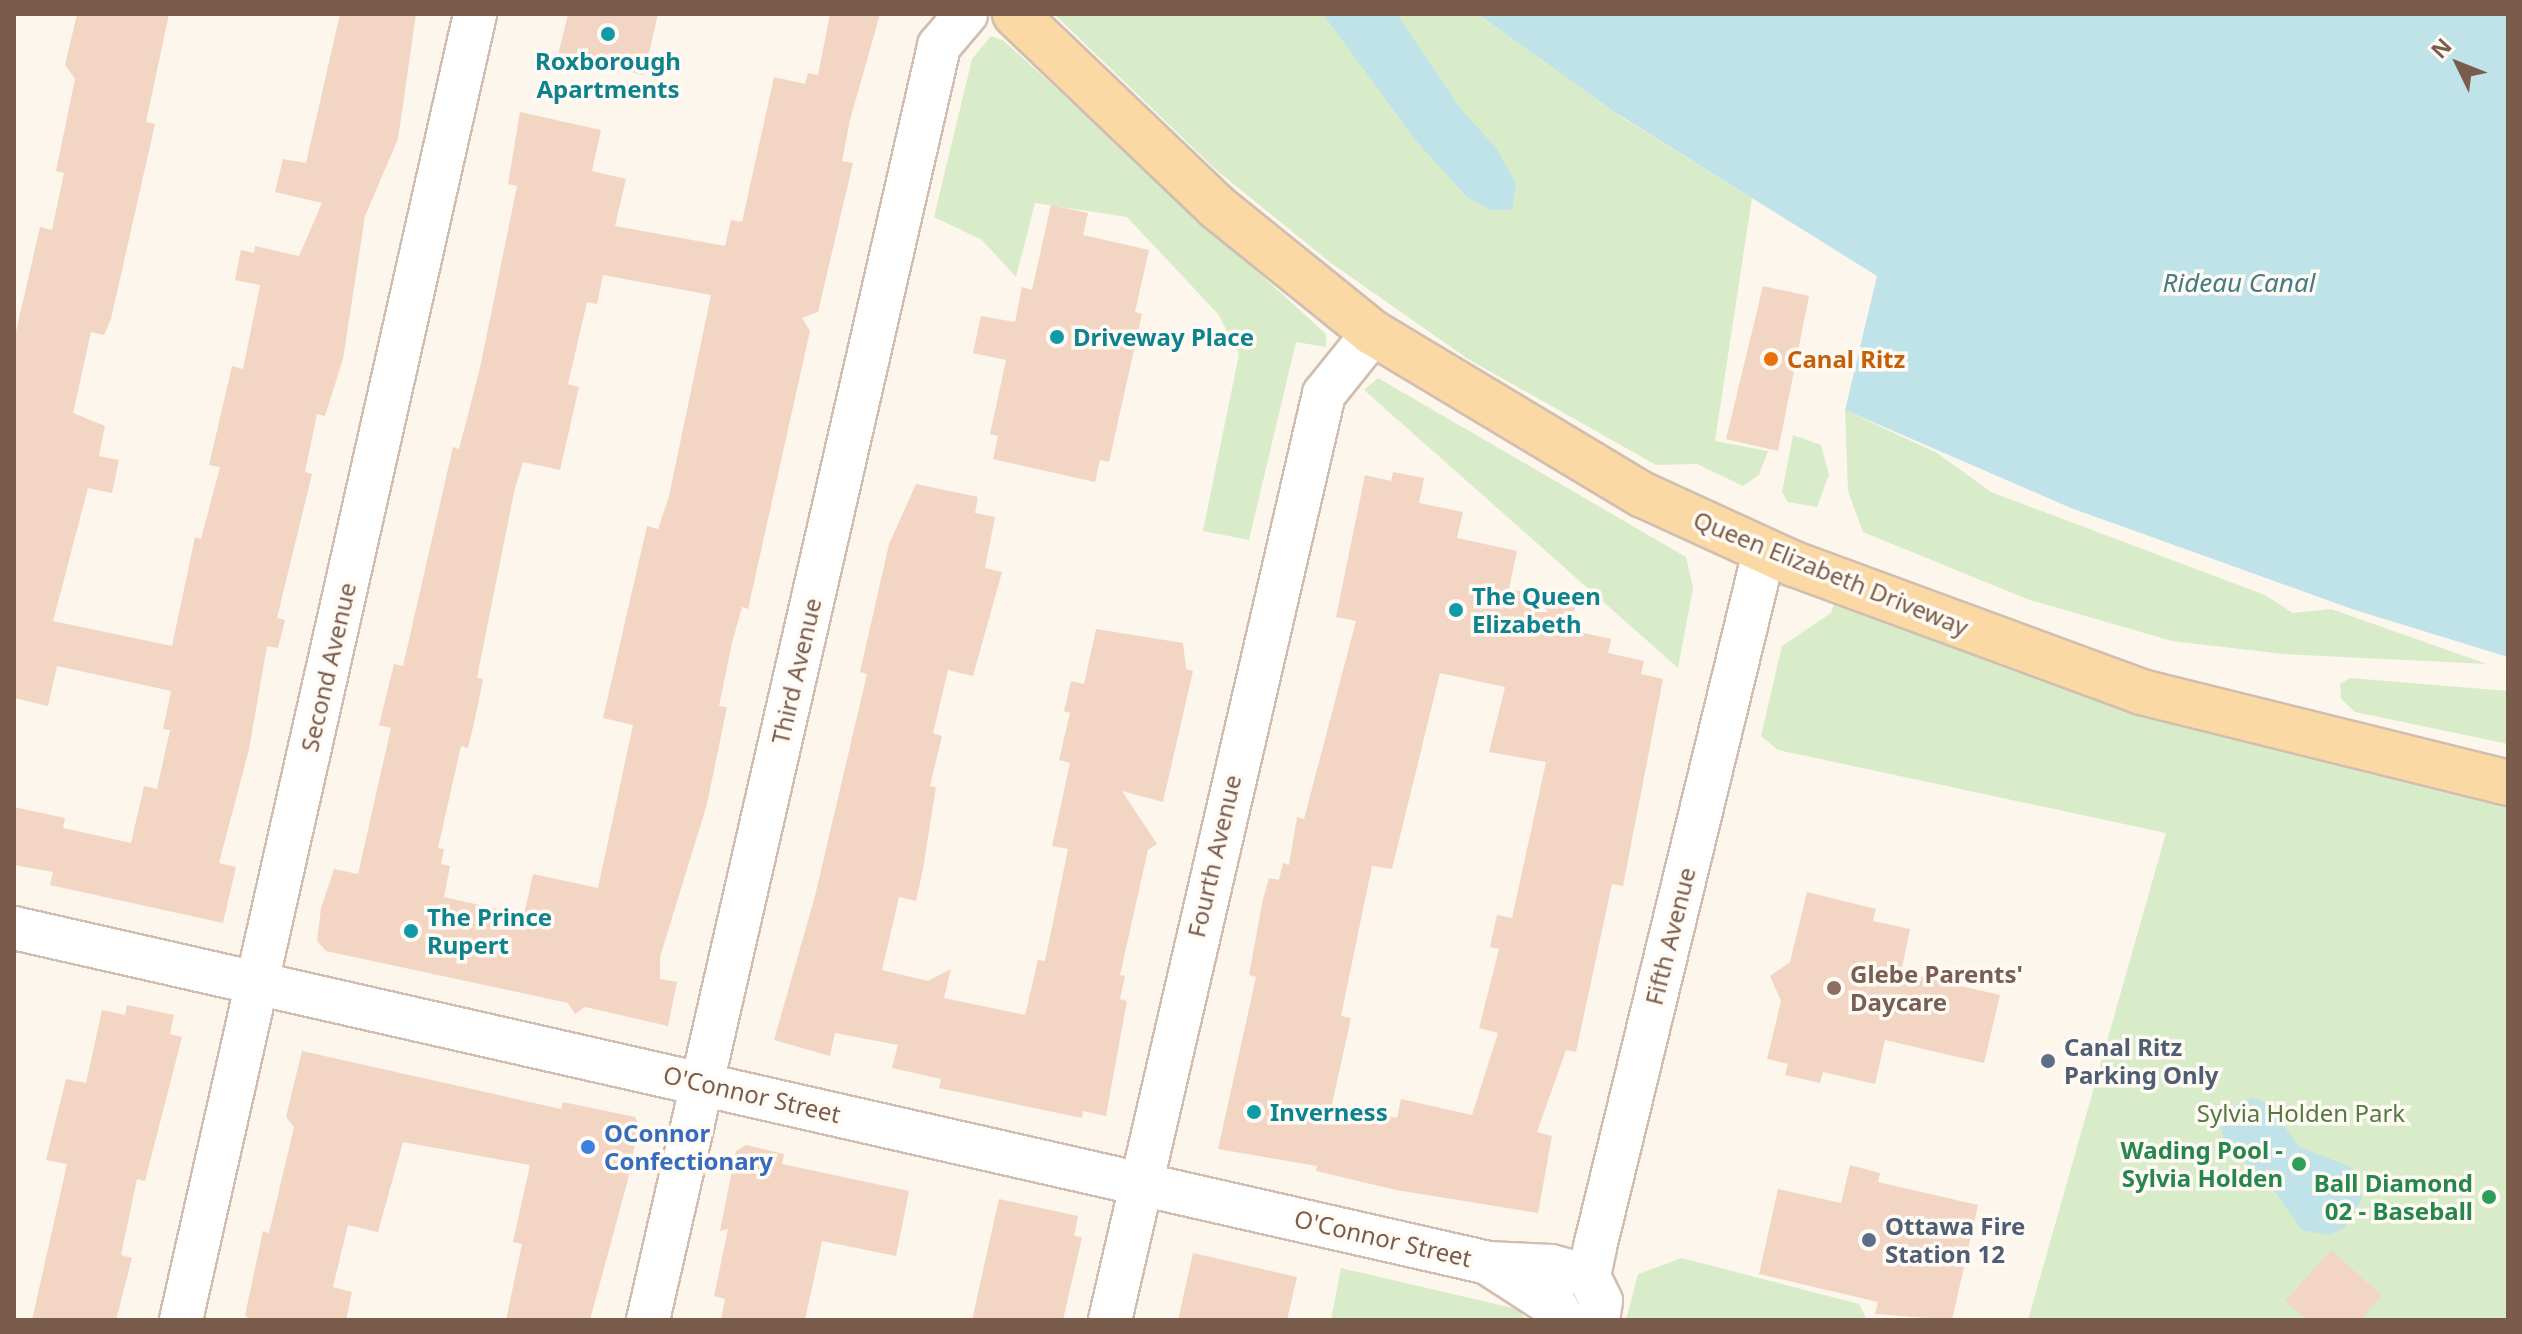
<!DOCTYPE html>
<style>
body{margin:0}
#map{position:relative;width:2522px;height:1334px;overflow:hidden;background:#fdf6ec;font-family:"Noto Sans",sans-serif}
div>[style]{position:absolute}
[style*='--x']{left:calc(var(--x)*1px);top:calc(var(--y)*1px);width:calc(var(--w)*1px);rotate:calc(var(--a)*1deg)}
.green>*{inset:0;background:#d8ecc9}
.water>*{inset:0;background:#bfe3e8}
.building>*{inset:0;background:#f3d5c3}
.roads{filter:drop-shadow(2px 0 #d1beb0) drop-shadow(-2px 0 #d1beb0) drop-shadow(0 2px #d1beb0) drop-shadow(0 -2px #d1beb0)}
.minor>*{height:42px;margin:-21px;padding:0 21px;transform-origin:21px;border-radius:21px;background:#fff}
.major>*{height:44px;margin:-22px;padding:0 22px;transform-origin:22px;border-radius:22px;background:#fbd9a5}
.dots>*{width:22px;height:22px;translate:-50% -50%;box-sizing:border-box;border:4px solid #fffaf3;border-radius:50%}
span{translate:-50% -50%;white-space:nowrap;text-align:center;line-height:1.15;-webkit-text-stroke:7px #fffaf3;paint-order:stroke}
.culture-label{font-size:24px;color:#0d838f;font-weight:700}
.left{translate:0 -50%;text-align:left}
.food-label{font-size:24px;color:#c56008;font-weight:700}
.street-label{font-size:24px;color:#7a5c4d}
.education-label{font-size:24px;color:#785e54;font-weight:700}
.service-label{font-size:24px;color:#4e5e75;font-weight:700}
.park-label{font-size:24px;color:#537a41}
.shop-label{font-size:24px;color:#366cbe;font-weight:700}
.leisure-label{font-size:24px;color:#27864d;font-weight:700}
.right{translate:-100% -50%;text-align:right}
.water-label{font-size:26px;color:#437c86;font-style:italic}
.frame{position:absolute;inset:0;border:16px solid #7a5c4d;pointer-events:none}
.north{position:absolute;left:2418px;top:24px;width:80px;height:80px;-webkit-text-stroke:6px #fffaf3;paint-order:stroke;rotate:313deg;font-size:22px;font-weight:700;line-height:32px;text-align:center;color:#7a5c4d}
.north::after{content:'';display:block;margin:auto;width:28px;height:36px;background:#7a5c4d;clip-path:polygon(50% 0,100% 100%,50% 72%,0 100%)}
</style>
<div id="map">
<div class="green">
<i style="clip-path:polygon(1054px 14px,1478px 14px,1623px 118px,1752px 198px,1715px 441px,1768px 451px,1759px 475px,1743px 486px,1697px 464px,1656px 465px,1468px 359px,1331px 263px,1215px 169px)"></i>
<i style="clip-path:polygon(991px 36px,1003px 40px,1326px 334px,1326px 347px,1296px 342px,1249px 540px,1203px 531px,1239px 354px,1218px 314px,1127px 217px,1035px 203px,1016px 277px,982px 240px,934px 217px,972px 59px)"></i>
<i style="clip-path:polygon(1378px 378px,1686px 557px,1693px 588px,1678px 668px,1364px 390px)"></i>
<i style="clip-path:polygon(1845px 410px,1937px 453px,1991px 492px,2265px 595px,2293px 613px,2331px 609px,2487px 664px,2283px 654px,2172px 641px,2027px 599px,1863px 532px,1848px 491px)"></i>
<i style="clip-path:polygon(1793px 435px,1821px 445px,1829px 475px,1817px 507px,1788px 502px,1782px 492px)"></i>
<i style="clip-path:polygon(1834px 604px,2080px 693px,2403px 778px,2508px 799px,2508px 1320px,2028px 1320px,2166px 833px,1778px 750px,1761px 736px,1782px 646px,1831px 613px)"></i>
<i style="clip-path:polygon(2350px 678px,2508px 691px,2508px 744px,2355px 712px,2341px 699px,2340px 684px)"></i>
<i style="clip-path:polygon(1682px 1258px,1859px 1304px,1867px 1320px,1626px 1320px,1638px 1274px)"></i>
<i style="clip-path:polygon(1341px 1268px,1517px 1309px,1527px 1320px,1331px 1320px)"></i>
</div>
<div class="water">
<i style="clip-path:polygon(1323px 14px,1397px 14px,1460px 108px,1497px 149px,1516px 184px,1512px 210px,1491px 210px,1467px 197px,1417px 142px)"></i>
<i style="clip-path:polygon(1478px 14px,2508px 14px,2508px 657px,2355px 610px,2071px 508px,1845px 410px,1877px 276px,1616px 113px)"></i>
<i style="clip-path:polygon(2252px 1098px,2268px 1103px,2299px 1147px,2351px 1167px,2362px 1199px,2344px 1228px,2328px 1235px,2302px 1230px,2275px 1192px,2226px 1144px,2221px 1129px,2227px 1110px)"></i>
</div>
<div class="building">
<i style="clip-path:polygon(77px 14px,169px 14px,146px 122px,155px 124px,111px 319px,104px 335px,91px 332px,73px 413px,105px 426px,99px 456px,119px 460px,112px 493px,88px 488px,53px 621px,172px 646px,195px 537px,201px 539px,220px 467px,209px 465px,232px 366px,243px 369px,260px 285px,235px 280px,241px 250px,254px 253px,255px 246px,299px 256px,322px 203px,275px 192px,283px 159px,306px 163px,340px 14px,416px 14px,398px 139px,365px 216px,343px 359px,325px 416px,317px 414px,305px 472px,312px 474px,277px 618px,285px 620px,278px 648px,267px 646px,249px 749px,219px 863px,236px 867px,223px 923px,50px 885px,53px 872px,14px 865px,14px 807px,65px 818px,63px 828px,131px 843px,144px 786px,157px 789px,170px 730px,163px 729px,171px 691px,57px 666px,48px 706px,14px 698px,14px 340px,40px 227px,52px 230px,64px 173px,56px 171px,75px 79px,65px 65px)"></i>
<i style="clip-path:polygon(568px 14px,658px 14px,644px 75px,558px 55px)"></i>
<i style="clip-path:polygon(evenodd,830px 14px,880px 14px,850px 120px,842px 161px,853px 163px,818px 312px,802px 318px,810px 331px,748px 609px,742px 607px,732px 643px,719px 706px,727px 707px,707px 804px,660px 957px,660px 979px,677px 982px,668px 1026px,585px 1007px,575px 1014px,568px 1003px,326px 951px,317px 941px,321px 908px,334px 869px,358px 874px,391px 728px,379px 725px,394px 664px,403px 666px,453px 447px,459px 449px,480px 368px,517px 186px,508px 184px,520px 112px,601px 130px,592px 171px,626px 179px,615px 226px,725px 246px,731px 220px,742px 222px,774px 77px,805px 84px,808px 73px,818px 75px,830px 14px,603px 275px,711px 295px,669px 496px,658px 529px,647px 526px,603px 718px,633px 725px,598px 888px,533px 874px,524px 915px,444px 897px,450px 866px,441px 864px,444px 849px,438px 848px,461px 746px,468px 748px,476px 714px,483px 679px,477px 678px,514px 492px,523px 462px,560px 470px,579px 387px,568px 384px,587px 302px,597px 304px,603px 275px)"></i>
<i style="clip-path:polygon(1051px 205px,1088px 213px,1083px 235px,1149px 250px,1135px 312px,1142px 314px,1109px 462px,1100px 460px,1095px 482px,993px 459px,998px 436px,990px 434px,1006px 360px,973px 353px,981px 316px,1015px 322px,1022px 287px,1032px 290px)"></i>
<i style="clip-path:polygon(1763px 286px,1809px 296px,1778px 451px,1726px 439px)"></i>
<i style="clip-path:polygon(evenodd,1393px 472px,1424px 478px,1419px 503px,1463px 512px,1457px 538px,1517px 551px,1509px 589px,1576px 603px,1571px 630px,1611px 639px,1608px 653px,1644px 661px,1641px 674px,1663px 679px,1623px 886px,1612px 884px,1576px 1052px,1566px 1050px,1537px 1132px,1552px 1136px,1538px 1213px,1396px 1190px,1316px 1171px,1317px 1166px,1218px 1149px,1256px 977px,1249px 975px,1263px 899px,1269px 878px,1279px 880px,1283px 863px,1289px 865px,1297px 817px,1304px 819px,1356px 621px,1336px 617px,1365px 475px,1391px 481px,1393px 472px,1440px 673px,1505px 687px,1489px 752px,1546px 762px,1512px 918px,1497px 915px,1490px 947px,1499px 949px,1479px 1028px,1498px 1033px,1472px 1115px,1401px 1099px,1397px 1118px,1332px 1104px,1351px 1018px,1341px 1016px,1372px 866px,1392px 869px,1440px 673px)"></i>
<i style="clip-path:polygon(916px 484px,978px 497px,975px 513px,995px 517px,985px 568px,1002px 572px,973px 676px,948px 670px,933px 733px,942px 736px,930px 786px,936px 787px,923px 869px,916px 901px,899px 897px,882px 970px,928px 981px,951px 969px,944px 998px,1025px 1015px,1038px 960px,1045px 961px,1068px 849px,1052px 846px,1070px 763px,1059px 760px,1070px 713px,1064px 711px,1071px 681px,1084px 684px,1096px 629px,1183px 643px,1186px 669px,1193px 671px,1163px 802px,1122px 791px,1157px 844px,1148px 850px,1120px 975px,1125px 976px,1120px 999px,1127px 1001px,1106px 1116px,1083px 1111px,1082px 1118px,939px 1088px,941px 1079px,892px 1068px,898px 1045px,835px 1033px,830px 1056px,774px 1040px,815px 896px,867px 674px,860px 672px,889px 544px)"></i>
<i style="clip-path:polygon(1807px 892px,1876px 909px,1873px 921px,1910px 929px,1901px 972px,2000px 995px,1984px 1063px,1885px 1040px,1875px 1084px,1823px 1072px,1820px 1083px,1785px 1075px,1788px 1064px,1767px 1059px,1781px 1001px,1770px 976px,1790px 962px)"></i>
<i style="clip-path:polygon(127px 1005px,174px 1015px,170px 1034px,182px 1037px,145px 1181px,137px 1179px,121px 1255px,132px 1258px,116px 1320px,32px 1320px,67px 1164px,46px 1160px,66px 1079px,86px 1083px,102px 1010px,125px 1015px)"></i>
<i style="clip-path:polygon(302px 1051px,561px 1109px,563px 1102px,635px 1117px,639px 1125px,627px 1183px,590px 1320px,506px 1320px,522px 1244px,513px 1242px,530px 1165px,403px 1142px,378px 1232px,348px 1225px,333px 1287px,352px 1292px,346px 1320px,250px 1320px,245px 1315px,263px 1231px,269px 1233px,294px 1127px,286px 1117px)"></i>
<i style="clip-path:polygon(746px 1145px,784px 1154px,782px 1164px,909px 1191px,896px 1256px,822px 1241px,805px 1320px,721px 1320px,725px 1299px,714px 1296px,728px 1229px,720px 1231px,736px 1151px)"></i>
<i style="clip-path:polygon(1850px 1165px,1880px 1173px,1878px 1182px,1978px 1205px,1952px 1320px,1875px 1314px,1878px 1302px,1759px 1274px,1778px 1189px,1841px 1203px)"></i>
<i style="clip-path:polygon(999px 1199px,1078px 1216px,1074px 1236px,1082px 1237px,1063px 1320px,972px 1320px)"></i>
<i style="clip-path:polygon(2331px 1250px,2382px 1296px,2360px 1320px,2307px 1320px,2285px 1301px)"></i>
<i style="clip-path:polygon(1193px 1253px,1297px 1277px,1287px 1320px,1178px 1320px)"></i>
</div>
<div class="roads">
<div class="minor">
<i style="--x:14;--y:928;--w:1512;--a:12.8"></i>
<i style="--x:1488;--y:1263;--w:63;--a:2.7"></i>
<i style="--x:1551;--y:1266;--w:39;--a:15"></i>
<i style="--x:1489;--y:1264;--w:81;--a:32.9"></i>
<i style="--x:1557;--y:1308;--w:13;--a:63"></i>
<i style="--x:181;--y:1320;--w:1339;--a:-77.31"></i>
<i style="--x:648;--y:1320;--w:1307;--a:-77.13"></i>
<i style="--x:939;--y:46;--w:42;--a:-49.8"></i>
<i style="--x:1110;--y:1320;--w:950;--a:-76.99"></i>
<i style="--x:1324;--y:394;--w:78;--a:-51.2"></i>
<i style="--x:1598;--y:1320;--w:19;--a:-81"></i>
<i style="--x:1601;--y:1301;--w:28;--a:-116"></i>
<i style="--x:1589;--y:1276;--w:30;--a:-78"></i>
<i style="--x:1595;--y:1247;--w:715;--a:-76.33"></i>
</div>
<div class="major">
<i style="--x:1015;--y:14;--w:281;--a:43.7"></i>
<i style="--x:1218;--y:208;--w:199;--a:38.9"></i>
<i style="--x:1373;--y:333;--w:315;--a:31"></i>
<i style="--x:1643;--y:495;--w:166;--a:24.6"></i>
<i style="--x:1794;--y:564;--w:370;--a:20.2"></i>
<i style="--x:2141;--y:692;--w:378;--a:13.9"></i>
</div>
</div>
<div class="dots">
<i style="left:608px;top:34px;background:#0f9aa8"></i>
<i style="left:1057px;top:337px;background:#0f9aa8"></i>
<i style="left:1771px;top:359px;background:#e8710a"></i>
<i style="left:1456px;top:610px;background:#0f9aa8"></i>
<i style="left:411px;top:931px;background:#0f9aa8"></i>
<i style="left:1834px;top:988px;background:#8d6e63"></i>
<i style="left:2048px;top:1061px;background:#5c6f8a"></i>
<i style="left:1254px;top:1112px;background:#0f9aa8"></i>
<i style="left:588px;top:1147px;background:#3f7fe0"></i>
<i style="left:2299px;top:1164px;background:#2e9e5b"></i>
<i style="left:2489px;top:1197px;background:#2e9e5b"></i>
<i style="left:1869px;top:1240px;background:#5c6f8a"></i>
</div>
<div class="culture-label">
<span style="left:608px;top:75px">Roxborough<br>Apartments</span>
<span class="left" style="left:1073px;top:337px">Driveway Place</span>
<span class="left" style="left:1472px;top:610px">The Queen<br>Elizabeth</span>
<span class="left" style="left:427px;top:931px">The Prince<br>Rupert</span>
<span class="left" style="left:1270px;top:1112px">Inverness</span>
</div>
<div class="food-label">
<span class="left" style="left:1787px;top:359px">Canal Ritz</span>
</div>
<div class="street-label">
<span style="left:1831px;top:573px;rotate:22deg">Queen Elizabeth Driveway</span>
<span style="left:328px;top:667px;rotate:-77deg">Second Avenue</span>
<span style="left:796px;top:671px;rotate:-77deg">Third Avenue</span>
<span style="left:1214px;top:856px;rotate:-77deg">Fourth Avenue</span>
<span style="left:1670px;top:936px;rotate:-76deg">Fifth Avenue</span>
<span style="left:752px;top:1094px;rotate:13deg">O'Connor Street</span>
<span style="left:1383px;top:1238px;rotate:13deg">O'Connor Street</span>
</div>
<div class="education-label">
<span class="left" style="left:1850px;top:988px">Glebe Parents'<br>Daycare</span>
</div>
<div class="service-label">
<span class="left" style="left:2064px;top:1061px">Canal Ritz<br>Parking Only</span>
<span class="left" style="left:1885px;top:1240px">Ottawa Fire<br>Station 12</span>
</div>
<div class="park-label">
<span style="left:2301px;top:1113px">Sylvia Holden Park</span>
</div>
<div class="shop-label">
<span class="left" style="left:604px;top:1147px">OConnor<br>Confectionary</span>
</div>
<div class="leisure-label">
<span class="right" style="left:2283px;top:1164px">Wading Pool -<br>Sylvia Holden</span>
<span class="right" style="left:2473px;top:1197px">Ball Diamond<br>02 - Baseball</span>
</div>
<div class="water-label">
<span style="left:2239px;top:283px">Rideau Canal</span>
</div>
<div class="frame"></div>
<div class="north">N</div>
</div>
